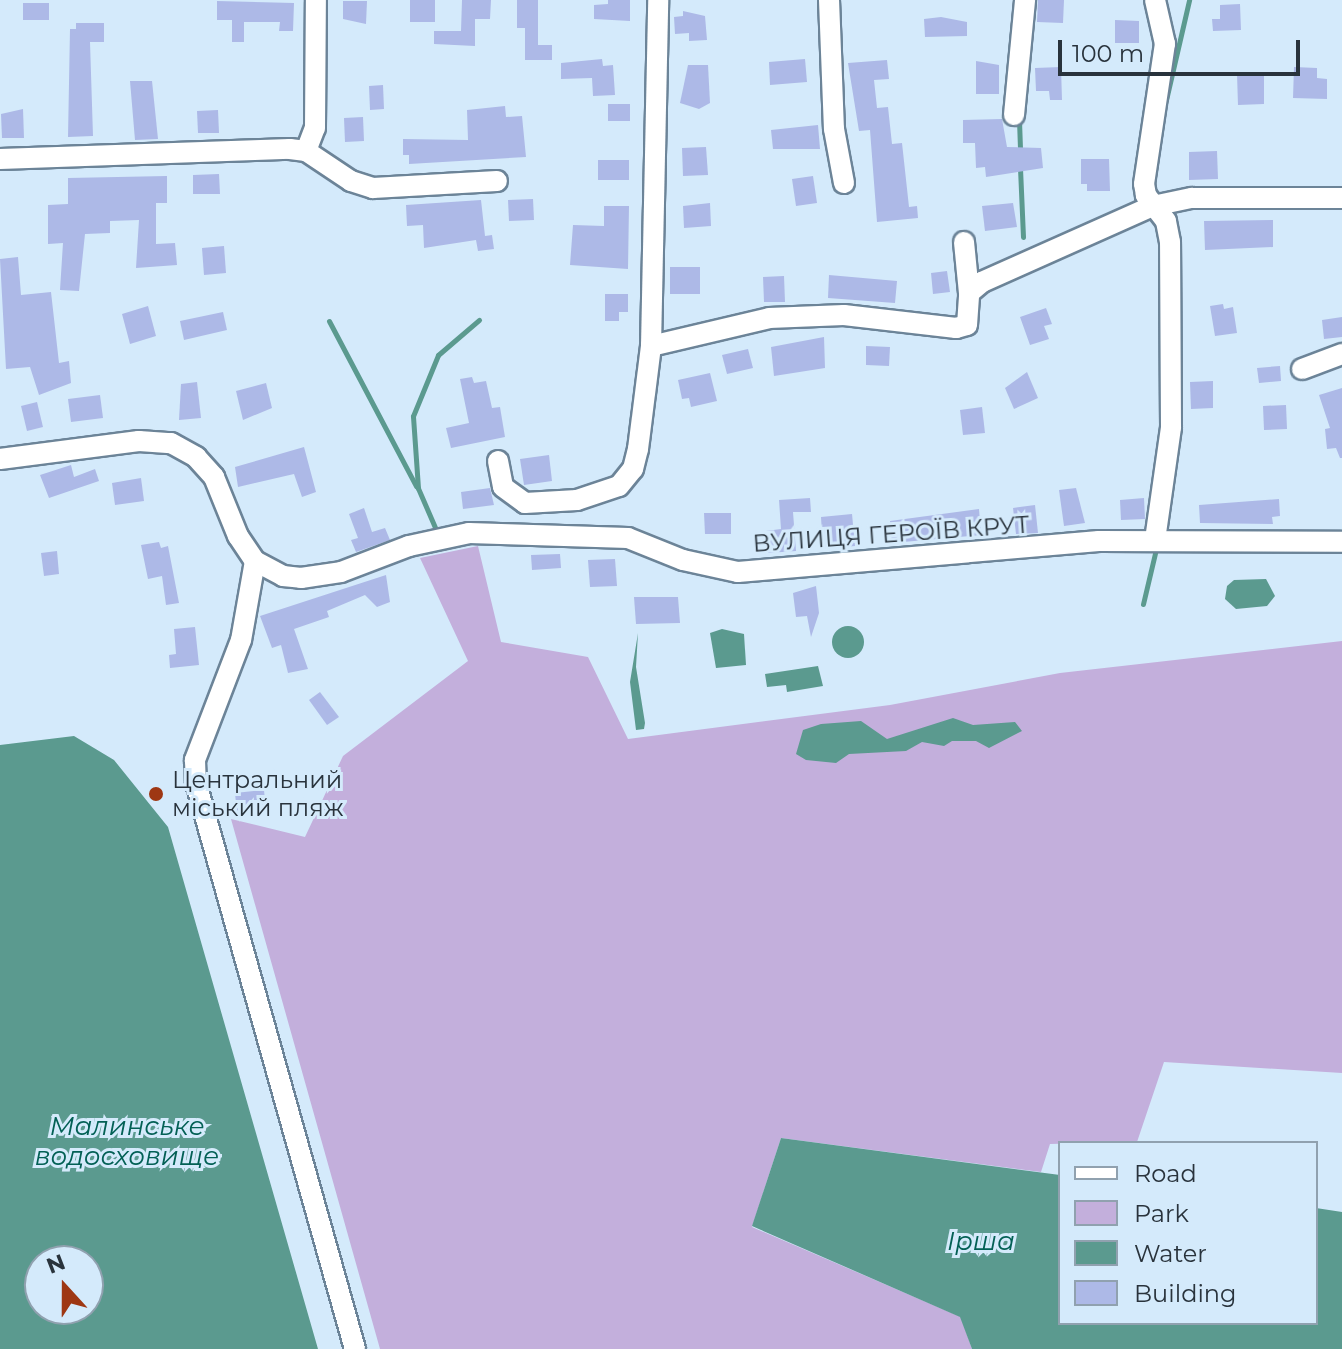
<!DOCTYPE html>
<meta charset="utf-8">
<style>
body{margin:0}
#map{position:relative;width:1342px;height:1349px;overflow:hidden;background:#d4eafb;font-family:Montserrat,sans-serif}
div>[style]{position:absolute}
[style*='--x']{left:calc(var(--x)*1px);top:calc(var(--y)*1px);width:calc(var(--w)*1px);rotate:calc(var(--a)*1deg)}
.green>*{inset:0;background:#c3afdc}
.water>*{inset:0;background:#5b9a8f}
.round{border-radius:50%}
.stream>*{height:5px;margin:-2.5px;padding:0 2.5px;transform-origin:2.5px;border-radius:2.5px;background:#5b9a8f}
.building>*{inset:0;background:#adb9e7}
.roads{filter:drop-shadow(2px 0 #6c8498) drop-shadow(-2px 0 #6c8498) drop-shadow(0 2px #6c8498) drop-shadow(0 -2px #6c8498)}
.minor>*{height:20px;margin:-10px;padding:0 10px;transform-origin:10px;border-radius:10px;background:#fff}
.dots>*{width:22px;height:22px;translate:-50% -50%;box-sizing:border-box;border:4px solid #d4eafb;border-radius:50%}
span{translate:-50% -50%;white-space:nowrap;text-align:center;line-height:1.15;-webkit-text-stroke:6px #d4eafb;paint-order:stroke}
.street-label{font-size:24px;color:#29333c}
.poi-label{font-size:24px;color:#29333c}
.left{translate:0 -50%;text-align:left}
.water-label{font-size:26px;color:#036055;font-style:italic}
.legend{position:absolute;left:1058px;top:1141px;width:260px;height:184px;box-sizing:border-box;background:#d4eafb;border:2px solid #90a1af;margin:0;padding:10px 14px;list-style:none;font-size:24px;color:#29333c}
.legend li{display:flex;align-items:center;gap:16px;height:40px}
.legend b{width:40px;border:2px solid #90a1af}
.north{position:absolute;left:24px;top:1245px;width:80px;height:80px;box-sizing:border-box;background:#d4eafb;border:2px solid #90a1af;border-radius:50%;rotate:339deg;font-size:22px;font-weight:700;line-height:32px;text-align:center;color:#29333c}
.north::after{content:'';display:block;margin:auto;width:28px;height:36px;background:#9e3713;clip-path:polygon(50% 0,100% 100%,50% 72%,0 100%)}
.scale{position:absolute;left:1058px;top:40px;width:242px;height:36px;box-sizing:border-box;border:4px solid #29333c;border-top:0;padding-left:10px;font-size:24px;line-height:28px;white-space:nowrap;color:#29333c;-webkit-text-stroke:6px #d4eafb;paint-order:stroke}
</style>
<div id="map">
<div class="green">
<i style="clip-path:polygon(478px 546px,501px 642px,588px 657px,628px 739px,890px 705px,1060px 673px,1342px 641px,1342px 1073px,1164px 1062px,1137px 1142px,1050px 1144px,1041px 1172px,781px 1138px,752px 1227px,961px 1317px,972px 1349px,380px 1349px,231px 819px,305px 837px,343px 756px,468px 661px,420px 558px)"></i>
</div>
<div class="water">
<i style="clip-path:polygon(1266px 579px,1275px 596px,1267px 606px,1236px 609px,1225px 599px,1227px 586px,1234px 580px)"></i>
<i class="round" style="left:832px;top:626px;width:32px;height:32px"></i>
<i style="clip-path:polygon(722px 629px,744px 634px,746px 665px,716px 668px,710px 633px)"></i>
<i style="clip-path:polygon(638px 633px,636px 667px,645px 723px,644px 729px,636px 730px,630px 682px)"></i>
<i style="clip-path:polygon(818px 666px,823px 686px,787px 692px,786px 685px,767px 687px,765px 674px)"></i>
<i style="clip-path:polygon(953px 718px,973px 725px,1015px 722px,1022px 731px,989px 748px,976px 741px,952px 741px,944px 746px,922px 742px,906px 751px,849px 754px,836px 763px,806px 760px,796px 754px,803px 730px,821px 724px,861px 721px,887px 739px)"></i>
<i style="clip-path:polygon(evenodd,74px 736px,114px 760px,168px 827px,318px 1349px,0 1349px,0 745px,74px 736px,40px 1261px,88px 1261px,88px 1309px,40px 1309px,40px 1261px)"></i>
<i style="clip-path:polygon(781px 1138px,1060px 1175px,1060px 1323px,1316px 1323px,1316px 1208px,1342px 1212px,1342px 1349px,972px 1349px,960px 1317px,752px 1226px)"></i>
</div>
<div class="stream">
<i style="--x:1166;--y:100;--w:103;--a:-77"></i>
<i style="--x:1019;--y:120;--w:34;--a:88"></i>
<i style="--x:1020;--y:168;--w:69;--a:87.5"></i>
<i style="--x:329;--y:321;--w:187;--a:62.2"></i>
<i style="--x:437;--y:532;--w:48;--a:-113.4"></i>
<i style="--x:418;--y:488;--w:72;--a:-94"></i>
<i style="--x:413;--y:416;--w:66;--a:-67.7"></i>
<i style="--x:438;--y:355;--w:54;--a:-40.5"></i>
<i style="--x:1143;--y:604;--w:57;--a:-76.7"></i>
</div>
<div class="building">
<i style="clip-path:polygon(410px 0,435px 0,435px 22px,410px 22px)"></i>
<i style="clip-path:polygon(462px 0,491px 0,490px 19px,475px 19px,475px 46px,434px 44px,434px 31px,461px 31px)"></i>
<i style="clip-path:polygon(517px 0,538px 0,538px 45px,552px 45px,552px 60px,525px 60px,525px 28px,517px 28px)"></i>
<i style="clip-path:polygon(608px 0,630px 0,630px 21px,594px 19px,594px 5px,608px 4px)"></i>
<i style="clip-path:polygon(1038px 0,1064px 0,1063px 23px,1037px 22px)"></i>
<i style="clip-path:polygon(217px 1px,294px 3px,293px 31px,279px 31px,280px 22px,244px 22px,244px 42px,232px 42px,232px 20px,217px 20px)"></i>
<i style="clip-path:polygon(343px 1px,367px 1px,366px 24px,343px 19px)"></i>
<i style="clip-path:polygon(23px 3px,49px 3px,49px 20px,23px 20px)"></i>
<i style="clip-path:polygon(1240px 4px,1241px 30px,1213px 31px,1212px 19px,1220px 19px,1220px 5px)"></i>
<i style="clip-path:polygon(683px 11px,705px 16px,707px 40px,689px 41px,689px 33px,675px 34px,674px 17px,683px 16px)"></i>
<i style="clip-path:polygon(941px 17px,967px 22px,967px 36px,925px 37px,924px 19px)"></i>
<i style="clip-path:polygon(1115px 20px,1139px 21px,1139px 43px,1115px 43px)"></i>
<i style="clip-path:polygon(76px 23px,104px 23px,104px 42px,90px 42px,93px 136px,68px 137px,70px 29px,76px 29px)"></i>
<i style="clip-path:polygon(602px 59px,603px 66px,613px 65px,615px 95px,593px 96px,592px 78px,561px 79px,561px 63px)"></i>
<i style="clip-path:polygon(805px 59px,807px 82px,770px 85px,769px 62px)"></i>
<i style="clip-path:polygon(887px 60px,889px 79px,874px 80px,877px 108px,888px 107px,892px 144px,902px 143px,909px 207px,917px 206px,918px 218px,877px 222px,870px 130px,859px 131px,848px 63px)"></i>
<i style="clip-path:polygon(976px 61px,999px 65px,999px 94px,976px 94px)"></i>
<i style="clip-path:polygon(688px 65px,708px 65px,710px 103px,699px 109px,680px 103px)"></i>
<i style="clip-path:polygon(1061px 67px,1062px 100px,1050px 100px,1049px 91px,1036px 91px,1035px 68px)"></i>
<i style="clip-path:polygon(1294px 67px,1317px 68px,1317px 78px,1327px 79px,1327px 99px,1293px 98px)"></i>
<i style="clip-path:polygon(1237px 74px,1264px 74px,1264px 104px,1238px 105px)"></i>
<i style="clip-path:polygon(130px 81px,152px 81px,158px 139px,135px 140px)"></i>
<i style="clip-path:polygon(383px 85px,384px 109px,370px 110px,369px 86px)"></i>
<i style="clip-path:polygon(608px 104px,630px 104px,630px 121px,608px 121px)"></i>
<i style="clip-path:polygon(505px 106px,506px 117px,522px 116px,526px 157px,409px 164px,409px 155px,403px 155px,403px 139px,468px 140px,467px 110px)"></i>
<i style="clip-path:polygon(23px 109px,24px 138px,2px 138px,1px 114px)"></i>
<i style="clip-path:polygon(218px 110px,219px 133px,198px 133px,197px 111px)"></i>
<i style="clip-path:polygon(363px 117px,364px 141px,345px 142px,344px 118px)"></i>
<i style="clip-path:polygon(1002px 119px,1007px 147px,1041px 148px,1043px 168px,986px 177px,985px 167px,976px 168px,975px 143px,963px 143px,963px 120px)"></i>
<i style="clip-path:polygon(818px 125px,820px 149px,773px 149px,771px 130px)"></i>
<i style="clip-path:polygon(706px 147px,708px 175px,683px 176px,682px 148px)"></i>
<i style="clip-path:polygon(1217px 151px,1218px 179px,1189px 180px,1189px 152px)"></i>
<i style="clip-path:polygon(1081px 159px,1109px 159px,1110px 191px,1087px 191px,1087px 184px,1081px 184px)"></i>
<i style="clip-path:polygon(598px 160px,629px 160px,629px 180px,598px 180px)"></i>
<i style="clip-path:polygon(219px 174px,220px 194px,193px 194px,193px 175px)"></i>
<i style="clip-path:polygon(167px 176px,167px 203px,156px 203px,156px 244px,175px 243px,177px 265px,136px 268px,139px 220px,110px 221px,110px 233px,85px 234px,79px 291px,60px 290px,63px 243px,48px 244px,48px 205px,68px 204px,68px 178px)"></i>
<i style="clip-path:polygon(813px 176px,817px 203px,796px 206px,792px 179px)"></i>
<i style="clip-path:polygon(533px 199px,534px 220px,509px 221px,508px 200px)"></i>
<i style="clip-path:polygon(481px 200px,485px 236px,492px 235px,494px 249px,478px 251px,476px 240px,424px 248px,423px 225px,407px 226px,406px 205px)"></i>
<i style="clip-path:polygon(710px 203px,711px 226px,684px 228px,683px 206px)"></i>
<i style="clip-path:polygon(1013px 203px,1017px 227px,985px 231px,982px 206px)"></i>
<i style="clip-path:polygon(604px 206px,629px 206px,628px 269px,570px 265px,573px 225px,604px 226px)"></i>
<i style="clip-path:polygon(1273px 220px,1273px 247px,1205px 250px,1204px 221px)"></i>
<i style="clip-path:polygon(224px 246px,226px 273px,204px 275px,202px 248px)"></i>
<i style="clip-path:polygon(18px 257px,21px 295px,51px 292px,59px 363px,69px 361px,71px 383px,39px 395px,30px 367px,6px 369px,0 259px)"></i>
<i style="clip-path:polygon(670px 267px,700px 267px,700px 294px,670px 294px)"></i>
<i style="clip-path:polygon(947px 271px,950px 292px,933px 294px,931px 273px)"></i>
<i style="clip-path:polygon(829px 275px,897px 281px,895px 303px,828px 298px)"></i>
<i style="clip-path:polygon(784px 276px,785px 302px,764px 302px,763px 277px)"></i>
<i style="clip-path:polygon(605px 294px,628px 294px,628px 312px,619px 312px,619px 321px,605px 321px)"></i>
<i style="clip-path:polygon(1223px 304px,1224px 309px,1233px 307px,1237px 333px,1215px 336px,1210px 306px)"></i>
<i style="clip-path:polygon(148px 306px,156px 336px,130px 344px,122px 314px)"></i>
<i style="clip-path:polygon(1046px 308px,1052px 324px,1044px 326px,1049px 339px,1030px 345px,1020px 317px)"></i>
<i style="clip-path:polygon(223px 312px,227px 330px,184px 340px,180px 321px)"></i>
<i style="clip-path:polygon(1342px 317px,1342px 337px,1324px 339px,1322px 320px)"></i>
<i style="clip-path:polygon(824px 337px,825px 368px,774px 376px,771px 347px)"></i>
<i style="clip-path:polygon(866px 346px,890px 347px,889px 366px,866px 365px)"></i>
<i style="clip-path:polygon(748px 349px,753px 368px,727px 374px,722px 355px)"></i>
<i style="clip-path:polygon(1280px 366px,1281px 381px,1259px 383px,1257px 368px)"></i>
<i style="clip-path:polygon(1027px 372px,1038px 398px,1014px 409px,1005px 388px)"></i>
<i style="clip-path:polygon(710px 373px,717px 401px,691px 407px,689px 398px,682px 399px,678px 380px)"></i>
<i style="clip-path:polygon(472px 377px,474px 383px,486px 381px,492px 408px,500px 407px,505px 437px,451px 448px,446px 428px,469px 423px,460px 379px)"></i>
<i style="clip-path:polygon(1213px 381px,1213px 408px,1191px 409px,1190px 382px)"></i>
<i style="clip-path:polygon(197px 382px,201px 418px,179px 420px,181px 384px)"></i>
<i style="clip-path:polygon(266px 383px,272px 408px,243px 420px,236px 391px)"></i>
<i style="clip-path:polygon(1342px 388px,1342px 458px,1340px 458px,1336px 448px,1327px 449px,1325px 429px,1330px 428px,1319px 395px)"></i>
<i style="clip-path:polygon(100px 395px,103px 418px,71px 422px,68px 399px)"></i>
<i style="clip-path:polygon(37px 402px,43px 427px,27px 431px,21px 406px)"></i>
<i style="clip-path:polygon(1286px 405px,1287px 429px,1264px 430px,1263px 406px)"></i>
<i style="clip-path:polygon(982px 407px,985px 433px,963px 435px,960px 410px)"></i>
<i style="clip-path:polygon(304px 447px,316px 492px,302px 497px,294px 474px,238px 487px,235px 467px)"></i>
<i style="clip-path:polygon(549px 455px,552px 481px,524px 485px,520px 459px)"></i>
<i style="clip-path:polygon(71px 465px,74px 477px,95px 469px,99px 481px,49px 498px,40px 475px)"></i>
<i style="clip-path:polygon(141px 478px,144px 501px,115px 505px,112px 483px)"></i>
<i style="clip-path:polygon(490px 488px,494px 505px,463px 509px,461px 492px)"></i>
<i style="clip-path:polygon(1076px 488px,1085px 523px,1064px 526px,1059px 490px)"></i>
<i style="clip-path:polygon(810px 498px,811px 512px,793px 512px,796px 551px,768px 553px,766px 531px,781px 529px,779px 500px)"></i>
<i style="clip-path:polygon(1144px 498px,1145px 519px,1121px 520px,1120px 500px)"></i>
<i style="clip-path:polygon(1279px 499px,1280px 516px,1272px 517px,1273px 524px,1200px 523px,1199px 505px)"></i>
<i style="clip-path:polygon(1035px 505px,1038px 533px,1016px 534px,1013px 508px)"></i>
<i style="clip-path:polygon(364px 508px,372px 532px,385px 528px,390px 540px,356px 552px,351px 540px,358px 538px,349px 514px)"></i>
<i style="clip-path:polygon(979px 509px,981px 535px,892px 543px,890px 521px)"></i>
<i style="clip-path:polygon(704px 513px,731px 513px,731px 534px,705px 534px)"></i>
<i style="clip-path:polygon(852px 514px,855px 546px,823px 549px,821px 517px)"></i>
<i style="clip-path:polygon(159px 542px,161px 548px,168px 546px,179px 603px,166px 605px,162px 576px,148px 579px,141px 545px)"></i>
<i style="clip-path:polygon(57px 551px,59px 574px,44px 576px,41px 553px)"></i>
<i style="clip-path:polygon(560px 554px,561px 568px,532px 570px,531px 555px)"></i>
<i style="clip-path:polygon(615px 559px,617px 586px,590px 587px,588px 560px)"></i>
<i style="clip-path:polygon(386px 575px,390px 602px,377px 607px,365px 595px,327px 611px,329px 617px,294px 629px,308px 669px,288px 673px,281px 645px,272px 648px,260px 616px)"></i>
<i style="clip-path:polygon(816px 586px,819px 613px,811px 637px,807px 616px,796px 617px,793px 593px)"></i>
<i style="clip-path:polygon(634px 597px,678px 597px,680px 623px,636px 624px)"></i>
<i style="clip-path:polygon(195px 627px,199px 665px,170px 668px,169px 655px,176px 654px,174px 629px)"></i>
<i style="clip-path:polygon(320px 692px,339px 717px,327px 725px,309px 700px)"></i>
<i style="clip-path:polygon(264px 790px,266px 812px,237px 814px,235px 793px)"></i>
</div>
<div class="roads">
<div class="minor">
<i style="--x:829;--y:0;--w:129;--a:87.8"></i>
<i style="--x:834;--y:129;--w:55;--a:79.5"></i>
<i style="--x:1014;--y:115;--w:116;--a:-84.5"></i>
<i style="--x:306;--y:151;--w:25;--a:-69"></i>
<i style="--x:315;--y:128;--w:128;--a:-89.6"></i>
<i style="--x:0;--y:159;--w:290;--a:-2"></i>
<i style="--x:290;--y:149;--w:16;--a:7"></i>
<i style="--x:306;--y:151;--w:54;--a:33.7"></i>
<i style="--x:351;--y:181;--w:23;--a:18"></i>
<i style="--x:373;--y:188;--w:124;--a:-3.2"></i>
<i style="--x:964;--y:242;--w:51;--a:84.4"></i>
<i style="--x:651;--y:346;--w:346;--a:-88.8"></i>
<i style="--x:1302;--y:369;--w:43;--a:-20.6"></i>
<i style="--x:0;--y:459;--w:140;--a:-7.4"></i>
<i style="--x:139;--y:441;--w:32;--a:4"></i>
<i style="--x:171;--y:443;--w:29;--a:29"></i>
<i style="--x:196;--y:457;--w:27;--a:48"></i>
<i style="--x:214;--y:477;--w:64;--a:67.9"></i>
<i style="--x:238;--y:536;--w:30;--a:56"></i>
<i style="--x:255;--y:561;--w:32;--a:28"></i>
<i style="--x:283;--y:576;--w:18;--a:6"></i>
<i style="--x:301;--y:578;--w:40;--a:-8.5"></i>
<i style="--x:341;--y:572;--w:73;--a:-20.9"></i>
<i style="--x:409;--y:546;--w:61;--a:-12.2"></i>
<i style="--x:469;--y:533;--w:159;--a:1.8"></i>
<i style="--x:628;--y:538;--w:59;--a:21.8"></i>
<i style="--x:683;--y:560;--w:56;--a:12.3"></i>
<i style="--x:738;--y:572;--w:362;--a:-4.9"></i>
<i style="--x:1099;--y:541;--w:243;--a:0.2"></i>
<i style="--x:498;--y:461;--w:26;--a:79"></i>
<i style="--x:503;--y:487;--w:27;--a:36"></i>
<i style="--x:525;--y:503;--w:52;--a:-3.3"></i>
<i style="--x:577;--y:500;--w:44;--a:-18.4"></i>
<i style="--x:619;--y:486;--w:22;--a:-51"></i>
<i style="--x:633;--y:469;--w:21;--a:-76"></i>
<i style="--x:638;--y:449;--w:104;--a:-82.8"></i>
<i style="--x:651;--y:346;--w:121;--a:-13.3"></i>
<i style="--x:769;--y:318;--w:75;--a:-2.3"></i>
<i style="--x:844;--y:315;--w:113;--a:6.6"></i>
<i style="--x:956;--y:328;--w:11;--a:-15"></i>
<i style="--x:967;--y:325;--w:32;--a:-86"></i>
<i style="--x:969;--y:293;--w:17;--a:-40"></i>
<i style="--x:982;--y:282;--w:187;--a:-24"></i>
<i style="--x:1153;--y:206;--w:40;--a:-12"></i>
<i style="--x:1192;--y:198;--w:150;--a:0"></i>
<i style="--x:1155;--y:540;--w:114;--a:-81.9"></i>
<i style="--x:1171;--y:427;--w:185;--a:-90.3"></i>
<i style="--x:1170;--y:242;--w:21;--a:-101"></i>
<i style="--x:1166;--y:221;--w:33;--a:-128"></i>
<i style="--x:1146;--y:195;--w:11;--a:-100"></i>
<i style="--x:1144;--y:184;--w:142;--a:-81.5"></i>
<i style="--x:1165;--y:44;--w:45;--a:-102.8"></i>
<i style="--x:255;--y:561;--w:80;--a:100"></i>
<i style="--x:241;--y:640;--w:129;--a:111"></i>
<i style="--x:195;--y:760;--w:23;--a:88"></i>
<i style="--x:196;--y:783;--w:588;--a:74.31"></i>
</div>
</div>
<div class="dots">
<i style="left:156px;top:794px;background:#9e3713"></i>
</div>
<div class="street-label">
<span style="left:891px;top:534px;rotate:-4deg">ВУЛИЦЯ ГЕРОЇВ КРУТ</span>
</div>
<div class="poi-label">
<span class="left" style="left:172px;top:794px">Центральний<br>міський пляж</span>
</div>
<div class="water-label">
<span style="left:127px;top:1142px">Малинське<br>водосховище</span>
<span style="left:981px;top:1242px">Ірша</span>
</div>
<ul class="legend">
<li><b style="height:10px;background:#fff"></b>Road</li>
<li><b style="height:22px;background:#c3afdc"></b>Park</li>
<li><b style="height:22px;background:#5b9a8f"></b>Water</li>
<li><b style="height:22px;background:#adb9e7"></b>Building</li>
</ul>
<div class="north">N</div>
<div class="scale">100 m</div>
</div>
